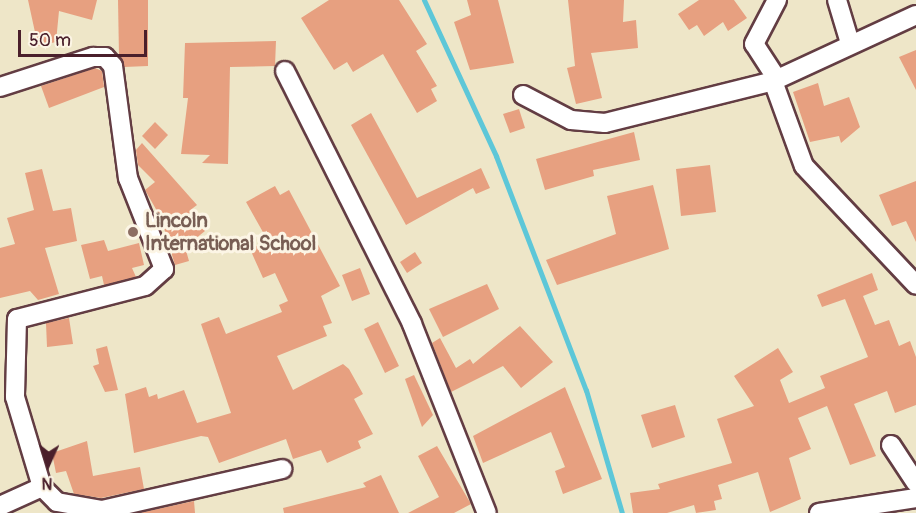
<!DOCTYPE html>
<style>
body{margin:0}
#map{position:relative;width:916px;height:513px;overflow:hidden;background:#eee6c8;font-family:Pangolin,sans-serif}
div>[style]{position:absolute}
[style*='--x']{left:calc(var(--x)*1px);top:calc(var(--y)*1px);width:calc(var(--w)*1px);rotate:calc(var(--a)*1deg)}
.stream>*{height:5px;margin:-2.5px;padding:0 2.5px;transform-origin:2.5px;border-radius:2.5px;background:#5dc7d8}
.building>*{inset:0;background:#e7a080}
.roads{filter:drop-shadow(2px 0 #633d43) drop-shadow(-2px 0 #633d43) drop-shadow(0 2px #633d43) drop-shadow(0 -2px #633d43)}
.street>*{height:18px;margin:-9px;padding:0 9px;transform-origin:9px;border-radius:9px;background:#fff}
.dots>*{width:16px;height:16px;translate:-50% -50%;box-sizing:border-box;border:3px solid #fcf5e5;border-radius:50%}
span{translate:-50% -50%;white-space:nowrap;text-align:center;line-height:1.15;-webkit-text-stroke:6px #fcf5e5;paint-order:stroke}
.education-label{font-size:20px;color:#785e54;font-weight:700}
.left{translate:0 -50%;text-align:left}
.north{position:absolute;left:18px;top:435px;width:60px;height:60px;-webkit-text-stroke:4px #fcf5e5;paint-order:stroke;rotate:183deg;font-size:16px;font-weight:700;line-height:24px;text-align:center;color:#4a1f2b}
.north::after{content:'';display:block;margin:auto;width:21px;height:27px;background:#4a1f2b;clip-path:polygon(50% 0,100% 100%,50% 72%,0 100%)}
.scale{position:absolute;left:18px;top:30px;width:129px;height:27px;box-sizing:border-box;border:3px solid #4a1f2b;border-top:0;padding-left:8px;font-size:18px;line-height:21px;white-space:nowrap;color:#4a1f2b;-webkit-text-stroke:4px #fcf5e5;paint-order:stroke}
</style>
<div id="map">
<div class="stream">
<i style="--x:424;--y:0;--w:172;--a:65.2"></i>
<i style="--x:496;--y:156;--w:251;--a:69"></i>
<i style="--x:586;--y:390;--w:128;--a:73.7"></i>
</div>
<div class="building">
<i style="clip-path:polygon(28px 0,97px 0,92px 20px,59px 11px,56px 42px,38px 46px)"></i>
<i style="clip-path:polygon(118px 0,148px 0,148px 66px,124px 67px,119px 56px)"></i>
<i style="clip-path:polygon(329px 0,399px 0,427px 44px,416px 51px,437px 86px,431px 89px,437px 101px,417px 113px,383px 54px,353px 72px,347px 62px,334px 70px,301px 18px)"></i>
<i style="clip-path:polygon(467px 0,498px 0,514px 63px,470px 70px,454px 22px,471px 15px)"></i>
<i style="clip-path:polygon(568px 0,624px 0,623px 22px,636px 20px,638px 48px,591px 53px,602px 98px,576px 104px,567px 68px,575px 66px)"></i>
<i style="clip-path:polygon(699px 0,734px 0,747px 18px,728px 31px,723px 22px,704px 36px,697px 25px,689px 30px,678px 14px)"></i>
<i style="clip-path:polygon(276px 41px,275px 66px,230px 67px,228px 164px,202px 163px,210px 155px,181px 154px,188px 98px,183px 98px,185px 43px)"></i>
<i style="clip-path:polygon(916px 50px,916px 90px,899px 57px)"></i>
<i style="clip-path:polygon(95px 68px,102px 71px,104px 87px,49px 108px,41px 86px)"></i>
<i style="clip-path:polygon(818px 83px,824px 106px,849px 97px,860px 127px,841px 143px,839px 136px,810px 142px,793px 92px)"></i>
<i style="clip-path:polygon(519px 109px,525px 128px,510px 133px,503px 114px)"></i>
<i style="clip-path:polygon(371px 113px,417px 198px,481px 168px,490px 188px,476px 194px,473px 188px,406px 225px,351px 125px)"></i>
<i style="clip-path:polygon(155px 122px,168px 135px,155px 149px,142px 136px)"></i>
<i style="clip-path:polygon(634px 132px,640px 160px,593px 170px,594px 176px,545px 190px,536px 159px)"></i>
<i style="clip-path:polygon(142px 143px,197px 205px,189px 211px,205px 231px,185px 247px,189px 261px,175px 265px,161px 218px,145px 190px,155px 182px,138px 165px,136px 150px)"></i>
<i style="clip-path:polygon(710px 165px,716px 212px,681px 216px,676px 169px)"></i>
<i style="clip-path:polygon(42px 169px,53px 211px,71px 208px,77px 241px,45px 248px,59px 294px,38px 300px,30px 291px,0 298px,0 248px,15px 244px,7px 218px,34px 210px,25px 173px)"></i>
<i style="clip-path:polygon(916px 181px,916px 242px,906px 221px,892px 226px,879px 195px)"></i>
<i style="clip-path:polygon(653px 185px,669px 249px,557px 285px,546px 260px,616px 234px,607px 196px)"></i>
<i style="clip-path:polygon(275px 186px,280px 195px,289px 190px,340px 286px,321px 296px,332px 323px,323px 326px,327px 336px,277px 356px,293px 390px,343px 364px,349px 369px,363px 394px,354px 399px,373px 434px,358px 441px,361px 448px,327px 463px,321px 450px,293px 459px,286px 439px,219px 463px,208px 437px,201px 436px,134px 453px,125px 394px,146px 387px,149px 397px,157px 394px,158px 399px,184px 390px,197px 423px,231px 413px,201px 324px,219px 317px,226px 334px,282px 312px,279px 305px,288px 301px,275px 273px,263px 278px,250px 249px,268px 241px,246px 202px)"></i>
<i style="clip-path:polygon(104px 240px,108px 251px,139px 243px,144px 265px,132px 268px,136px 277px,104px 285px,102px 276px,90px 279px,81px 245px)"></i>
<i style="clip-path:polygon(415px 252px,422px 263px,407px 273px,400px 262px)"></i>
<i style="clip-path:polygon(360px 268px,370px 294px,352px 301px,342px 275px)"></i>
<i style="clip-path:polygon(872px 273px,878px 290px,863px 296px,875px 325px,889px 320px,899px 346px,910px 341px,916px 357px,916px 405px,895px 413px,887px 391px,854px 404px,876px 456px,850px 465px,827px 406px,798px 418px,811px 449px,789px 458px,801px 499px,770px 512px,758px 472px,718px 485px,722px 499px,714px 501px,716px 510px,696px 513px,694px 505px,667px 513px,633px 513px,630px 493px,660px 489px,658px 484px,732px 463px,717px 419px,754px 406px,734px 376px,778px 348px,793px 372px,780px 380px,789px 403px,825px 388px,820px 376px,868px 357px,845px 299px,822px 307px,817px 295px)"></i>
<i style="clip-path:polygon(487px 284px,499px 309px,443px 337px,429px 309px)"></i>
<i style="clip-path:polygon(69px 318px,73px 344px,47px 347px,46px 323px)"></i>
<i style="clip-path:polygon(378px 322px,399px 366px,385px 373px,364px 329px)"></i>
<i style="clip-path:polygon(520px 326px,553px 362px,521px 388px,503px 366px,451px 392px,432px 343px,440px 338px,456px 368px,470px 359px,473px 364px)"></i>
<i style="clip-path:polygon(107px 346px,118px 390px,105px 392px,93px 366px,99px 364px,96px 349px)"></i>
<i style="clip-path:polygon(414px 375px,433px 415px,422px 427px,405px 379px)"></i>
<i style="clip-path:polygon(565px 387px,602px 479px,563px 494px,555px 471px,565px 467px,551px 432px,483px 463px,473px 436px)"></i>
<i style="clip-path:polygon(675px 405px,685px 437px,652px 448px,641px 415px)"></i>
<i style="clip-path:polygon(87px 441px,93px 476px,140px 467px,144px 489px,101px 498px,74px 494px,66px 471px,56px 473px,52px 453px)"></i>
<i style="clip-path:polygon(437px 446px,471px 504px,454px 513px,408px 513px,439px 497px,418px 456px)"></i>
<i style="clip-path:polygon(381px 475px,399px 513px,284px 513px,283px 508px,366px 487px,363px 483px)"></i>
<i style="clip-path:polygon(194px 501px,195px 513px,139px 513px)"></i>
</div>
<div class="roads">
<div class="street">
<i style="--x:837;--y:0;--w:45;--a:73.2"></i>
<i style="--x:916;--y:15;--w:157;--a:155.2"></i>
<i style="--x:773;--y:81;--w:90;--a:70"></i>
<i style="--x:804;--y:166;--w:163;--a:46.7"></i>
<i style="--x:285;--y:71;--w:283;--a:63.3"></i>
<i style="--x:412;--y:324;--w:203;--a:68.4"></i>
<i style="--x:775;--y:76;--w:38;--a:-123"></i>
<i style="--x:754;--y:44;--w:50;--a:-62.4"></i>
<i style="--x:0;--y:87;--w:98;--a:-17.9"></i>
<i style="--x:93;--y:57;--w:12;--a:0"></i>
<i style="--x:105;--y:57;--w:12;--a:48"></i>
<i style="--x:113;--y:66;--w:113;--a:82.4"></i>
<i style="--x:128;--y:178;--w:98;--a:68.4"></i>
<i style="--x:164;--y:269;--w:25;--a:138"></i>
<i style="--x:145;--y:286;--w:132;--a:165.5"></i>
<i style="--x:17;--y:319;--w:78;--a:91.5"></i>
<i style="--x:15;--y:397;--w:94;--a:73.3"></i>
<i style="--x:523;--y:95;--w:54;--a:27.5"></i>
<i style="--x:571;--y:120;--w:34;--a:5"></i>
<i style="--x:605;--y:123;--w:173;--a:-14"></i>
<i style="--x:891;--y:445;--w:45;--a:56.7"></i>
<i style="--x:0;--y:506;--w:46;--a:-24.3"></i>
<i style="--x:42;--y:487;--w:21;--a:45"></i>
<i style="--x:57;--y:502;--w:46;--a:10.1"></i>
<i style="--x:102;--y:510;--w:185;--a:-12.8"></i>
<i style="--x:819;--y:513;--w:98;--a:-8.8"></i>
</div>
</div>
<div class="dots">
<i style="left:133px;top:232px;background:#8d6e63"></i>
</div>
<div class="education-label">
<span class="left" style="left:145px;top:232px">Lincoln<br>International School</span>
</div>
<div class="north">N</div>
<div class="scale">50 m</div>
</div>
